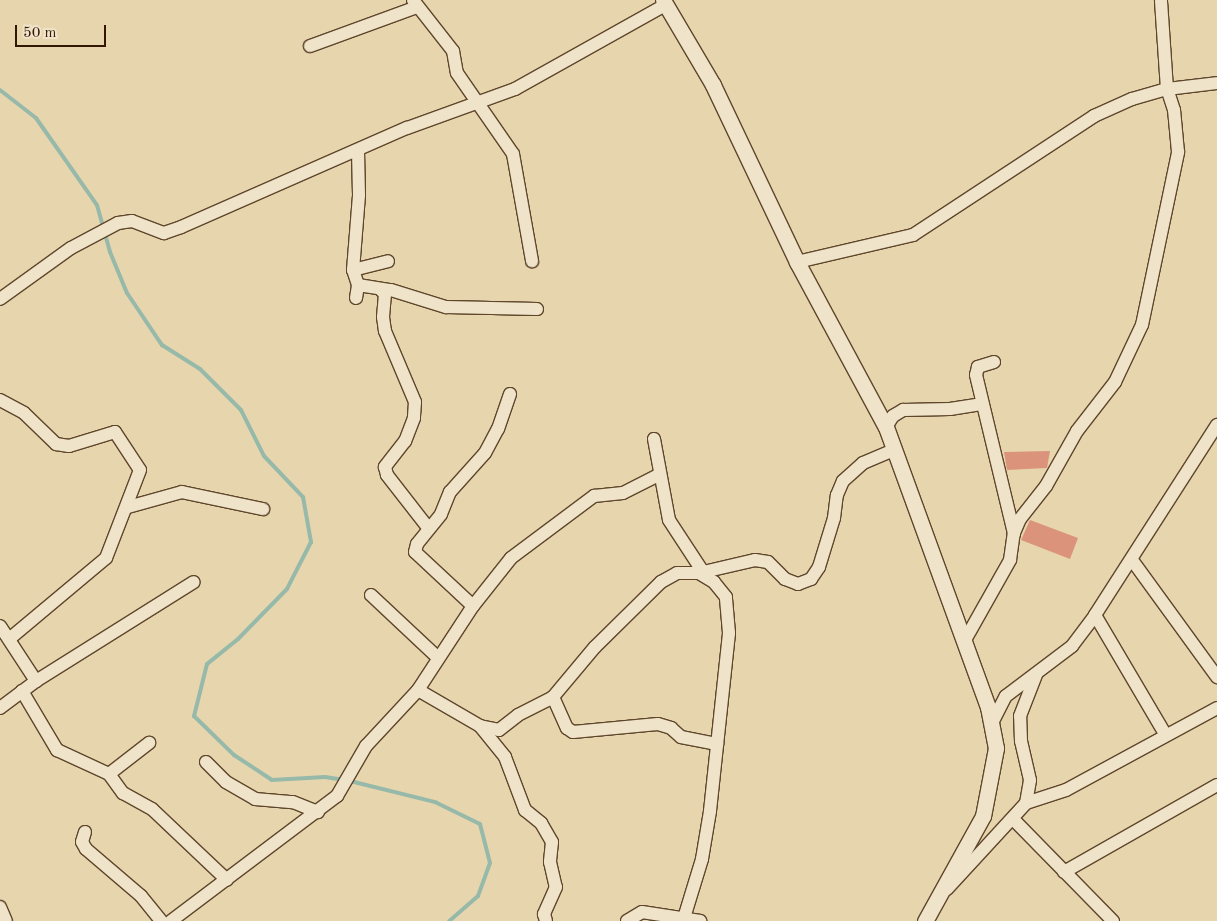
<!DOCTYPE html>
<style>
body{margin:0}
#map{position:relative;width:1217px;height:921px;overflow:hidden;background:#e7d6ad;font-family:"Old Standard TT",serif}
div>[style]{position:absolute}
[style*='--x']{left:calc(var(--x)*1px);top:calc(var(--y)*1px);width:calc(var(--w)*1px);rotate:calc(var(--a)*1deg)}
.stream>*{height:4px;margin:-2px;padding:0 2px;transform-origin:2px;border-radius:2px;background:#97b9aa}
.building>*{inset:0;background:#db937b}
.roads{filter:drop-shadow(1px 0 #5f462b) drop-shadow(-1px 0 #5f462b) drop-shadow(0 1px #5f462b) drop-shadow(0 -1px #5f462b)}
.minor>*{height:12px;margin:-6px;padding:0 6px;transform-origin:6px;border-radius:6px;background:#efe4ca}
.tertiary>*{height:15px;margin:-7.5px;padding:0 7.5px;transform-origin:7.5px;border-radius:7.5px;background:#efe4ca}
span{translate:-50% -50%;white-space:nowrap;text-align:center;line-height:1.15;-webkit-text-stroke:4px #efe4ca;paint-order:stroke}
.scale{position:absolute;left:15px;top:25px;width:91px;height:22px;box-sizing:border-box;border:2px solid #321600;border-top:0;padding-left:6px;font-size:15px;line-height:18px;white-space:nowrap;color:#321600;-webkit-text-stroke:4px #efe4ca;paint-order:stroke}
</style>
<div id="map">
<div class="stream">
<i style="--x:0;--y:90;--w:46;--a:37.9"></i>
<i style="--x:36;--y:118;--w:106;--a:55"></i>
<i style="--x:97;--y:205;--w:49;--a:74.5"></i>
<i style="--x:110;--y:252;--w:44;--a:67.5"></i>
<i style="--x:127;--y:293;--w:63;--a:56.1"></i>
<i style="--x:162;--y:345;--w:45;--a:32.3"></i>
<i style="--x:200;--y:369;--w:58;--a:45"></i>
<i style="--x:241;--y:410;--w:51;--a:63.4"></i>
<i style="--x:264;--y:456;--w:57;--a:46.4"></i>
<i style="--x:303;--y:497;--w:46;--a:79.9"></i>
<i style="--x:311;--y:542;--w:53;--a:117.1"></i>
<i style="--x:287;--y:589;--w:70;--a:134.4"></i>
<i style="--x:238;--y:639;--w:40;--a:141"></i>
<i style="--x:207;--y:664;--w:54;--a:104"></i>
<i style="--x:194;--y:716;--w:56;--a:44.3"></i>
<i style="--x:234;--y:755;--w:45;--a:33.3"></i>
<i style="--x:272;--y:780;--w:53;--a:-3.2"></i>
<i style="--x:325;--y:777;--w:18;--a:9"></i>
<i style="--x:350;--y:781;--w:88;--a:13.9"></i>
<i style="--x:435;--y:802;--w:50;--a:26.1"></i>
<i style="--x:480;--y:824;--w:40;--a:75.6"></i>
<i style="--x:490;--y:863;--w:35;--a:110"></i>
<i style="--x:478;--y:896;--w:38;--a:139"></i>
</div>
<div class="building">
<i style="clip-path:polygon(1050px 451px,1047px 468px,1007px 470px,1004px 452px)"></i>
<i style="clip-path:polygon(1030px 520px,1078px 538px,1070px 559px,1021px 540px)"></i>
</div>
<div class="roads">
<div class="minor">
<i style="--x:413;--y:0;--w:65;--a:51.9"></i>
<i style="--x:453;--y:51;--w:22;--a:80"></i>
<i style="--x:457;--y:73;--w:98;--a:55.3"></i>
<i style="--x:513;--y:154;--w:109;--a:79.9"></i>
<i style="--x:310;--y:46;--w:114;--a:-20"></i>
<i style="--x:797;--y:262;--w:119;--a:-13.1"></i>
<i style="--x:913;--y:235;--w:217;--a:-33.3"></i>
<i style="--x:1094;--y:116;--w:42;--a:-24.1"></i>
<i style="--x:1132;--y:99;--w:36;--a:-16"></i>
<i style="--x:1167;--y:89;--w:89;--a:-93.9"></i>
<i style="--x:353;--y:270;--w:36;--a:-14"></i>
<i style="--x:358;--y:285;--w:33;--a:9"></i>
<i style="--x:391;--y:290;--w:58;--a:17.2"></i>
<i style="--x:446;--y:307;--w:91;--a:1.3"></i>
<i style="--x:380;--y:289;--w:7;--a:45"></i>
<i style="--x:385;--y:294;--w:23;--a:95"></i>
<i style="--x:383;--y:317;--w:14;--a:82"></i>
<i style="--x:385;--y:331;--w:77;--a:67.1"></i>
<i style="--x:415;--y:402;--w:16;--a:94"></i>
<i style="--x:414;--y:418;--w:25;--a:111"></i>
<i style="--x:405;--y:441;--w:33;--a:128"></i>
<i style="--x:385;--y:467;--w:8;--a:76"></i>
<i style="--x:387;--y:475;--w:68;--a:52.1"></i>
<i style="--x:356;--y:298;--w:13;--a:-81"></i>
<i style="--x:358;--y:285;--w:16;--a:-108"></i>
<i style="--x:353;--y:270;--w:75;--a:-85.4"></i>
<i style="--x:359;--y:195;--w:44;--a:-91.3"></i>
<i style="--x:0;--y:299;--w:87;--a:-35.7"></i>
<i style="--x:71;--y:248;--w:53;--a:-28"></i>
<i style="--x:118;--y:223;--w:14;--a:-8"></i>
<i style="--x:132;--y:221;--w:34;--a:21"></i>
<i style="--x:164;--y:233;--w:18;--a:-19"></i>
<i style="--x:181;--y:227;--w:247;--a:-23.7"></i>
<i style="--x:407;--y:128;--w:115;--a:-19.9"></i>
<i style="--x:515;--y:89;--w:172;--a:-29.2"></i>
<i style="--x:994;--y:362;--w:17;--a:163"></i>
<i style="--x:978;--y:367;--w:8;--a:104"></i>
<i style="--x:976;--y:375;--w:163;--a:76.5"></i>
<i style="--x:0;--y:400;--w:27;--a:28"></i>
<i style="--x:24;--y:413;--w:45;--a:44.1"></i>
<i style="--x:56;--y:444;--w:13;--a:9"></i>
<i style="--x:69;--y:446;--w:48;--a:-16.9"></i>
<i style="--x:115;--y:432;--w:45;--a:56.7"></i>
<i style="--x:140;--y:470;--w:94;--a:111.1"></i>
<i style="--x:106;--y:558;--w:126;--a:140.1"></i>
<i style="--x:886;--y:427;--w:13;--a:-58"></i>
<i style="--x:893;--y:416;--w:12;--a:-31"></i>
<i style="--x:903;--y:410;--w:47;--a:-1.2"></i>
<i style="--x:950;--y:409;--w:33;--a:-9"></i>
<i style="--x:654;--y:439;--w:82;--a:79.5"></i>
<i style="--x:669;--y:520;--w:62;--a:56.8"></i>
<i style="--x:128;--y:507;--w:56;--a:-15.5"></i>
<i style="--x:182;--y:492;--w:83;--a:11.9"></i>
<i style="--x:1132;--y:560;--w:145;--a:54"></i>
<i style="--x:371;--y:595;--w:92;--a:43.2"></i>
<i style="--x:473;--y:606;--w:79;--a:-137"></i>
<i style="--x:415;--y:552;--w:8;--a:-76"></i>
<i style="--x:417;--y:544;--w:38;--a:-51"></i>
<i style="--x:441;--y:514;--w:24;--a:-68"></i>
<i style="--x:450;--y:492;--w:52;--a:-48.1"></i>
<i style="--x:485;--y:453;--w:27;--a:-62"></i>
<i style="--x:498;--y:429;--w:37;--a:-71"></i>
<i style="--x:1095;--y:615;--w:138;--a:59.5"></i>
<i style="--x:0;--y:626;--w:66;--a:56.8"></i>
<i style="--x:965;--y:640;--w:92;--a:-60.6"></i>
<i style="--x:1010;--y:560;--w:27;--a:-82"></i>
<i style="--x:1014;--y:533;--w:15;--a:-67"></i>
<i style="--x:1020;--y:519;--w:42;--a:-51.8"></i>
<i style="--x:1046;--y:486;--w:63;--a:-60.6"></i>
<i style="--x:1077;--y:431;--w:62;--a:-52.2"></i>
<i style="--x:1115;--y:382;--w:63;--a:-64.7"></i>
<i style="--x:1142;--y:325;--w:177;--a:-78.2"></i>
<i style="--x:1178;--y:152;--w:42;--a:-95.4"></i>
<i style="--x:1174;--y:110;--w:22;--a:-108"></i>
<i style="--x:1167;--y:89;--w:50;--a:-6.8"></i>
<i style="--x:418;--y:690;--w:72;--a:30.1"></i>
<i style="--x:480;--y:726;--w:40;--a:51"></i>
<i style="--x:505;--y:757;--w:57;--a:69.3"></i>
<i style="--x:525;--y:810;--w:21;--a:39"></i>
<i style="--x:541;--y:823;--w:22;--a:60"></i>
<i style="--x:552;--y:842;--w:20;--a:96"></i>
<i style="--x:550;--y:862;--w:26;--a:77"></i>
<i style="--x:556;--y:887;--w:30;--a:114"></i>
<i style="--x:544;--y:914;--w:7;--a:74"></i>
<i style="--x:22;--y:691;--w:69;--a:59.3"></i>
<i style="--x:57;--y:750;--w:57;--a:24.8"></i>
<i style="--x:109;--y:774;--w:24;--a:54"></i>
<i style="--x:123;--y:793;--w:33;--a:29"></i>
<i style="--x:152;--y:809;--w:103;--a:43.4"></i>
<i style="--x:553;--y:697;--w:34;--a:66"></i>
<i style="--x:567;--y:728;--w:7;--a:34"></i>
<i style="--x:573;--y:732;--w:85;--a:-5.4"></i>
<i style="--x:658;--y:724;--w:14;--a:17"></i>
<i style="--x:671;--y:728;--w:13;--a:42"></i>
<i style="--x:681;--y:737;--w:37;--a:11"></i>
<i style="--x:0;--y:708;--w:45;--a:-36.9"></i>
<i style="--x:36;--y:681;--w:186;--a:-32.1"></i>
<i style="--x:992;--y:723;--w:30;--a:-63"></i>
<i style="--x:1006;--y:696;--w:83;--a:-37.1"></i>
<i style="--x:1072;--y:646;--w:39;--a:-53"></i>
<i style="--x:1095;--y:615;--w:226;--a:-57.3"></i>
<i style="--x:480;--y:726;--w:19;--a:12"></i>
<i style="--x:499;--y:730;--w:24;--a:-38"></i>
<i style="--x:518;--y:715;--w:39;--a:-27"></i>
<i style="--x:553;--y:697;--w:65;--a:-50"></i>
<i style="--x:595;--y:647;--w:93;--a:-44.6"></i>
<i style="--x:661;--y:582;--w:18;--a:-29"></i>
<i style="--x:677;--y:573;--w:22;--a:0"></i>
<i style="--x:699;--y:573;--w:57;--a:-13.1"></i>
<i style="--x:755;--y:560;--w:13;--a:9"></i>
<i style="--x:768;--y:562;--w:24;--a:45"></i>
<i style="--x:785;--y:579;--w:14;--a:21"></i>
<i style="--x:798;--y:584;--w:14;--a:-21"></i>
<i style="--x:811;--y:579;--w:14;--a:-56"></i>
<i style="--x:819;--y:567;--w:51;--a:-73"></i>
<i style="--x:834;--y:518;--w:23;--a:-83"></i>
<i style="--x:837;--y:495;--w:15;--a:-67"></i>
<i style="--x:843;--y:481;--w:27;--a:-42"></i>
<i style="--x:863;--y:463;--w:34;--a:-23"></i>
<i style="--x:206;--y:762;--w:28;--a:45"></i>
<i style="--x:226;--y:782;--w:34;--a:30"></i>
<i style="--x:255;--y:799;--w:38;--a:5"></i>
<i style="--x:293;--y:802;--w:27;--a:22"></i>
<i style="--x:109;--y:774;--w:51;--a:-37.8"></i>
<i style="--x:1026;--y:803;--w:42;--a:-18"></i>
<i style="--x:1066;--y:790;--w:172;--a:-28.5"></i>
<i style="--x:1013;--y:819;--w:143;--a:45.6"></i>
<i style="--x:85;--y:832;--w:10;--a:107"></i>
<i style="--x:82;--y:842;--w:8;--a:60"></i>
<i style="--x:86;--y:849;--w:72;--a:40.5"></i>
<i style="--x:141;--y:896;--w:32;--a:51"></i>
<i style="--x:1064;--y:872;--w:176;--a:-29.6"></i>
<i style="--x:947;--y:889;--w:117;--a:-47.4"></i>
<i style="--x:1026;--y:803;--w:23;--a:-80"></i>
<i style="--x:1030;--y:780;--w:40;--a:-103"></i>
<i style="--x:1021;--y:741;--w:25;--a:-92"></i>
<i style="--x:1020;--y:716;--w:44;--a:-68.7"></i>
<i style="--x:0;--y:907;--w:15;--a:67"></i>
<i style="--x:684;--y:918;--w:62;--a:-73"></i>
<i style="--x:702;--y:859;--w:49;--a:-80.5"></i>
<i style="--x:710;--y:811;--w:179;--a:-83.9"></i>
<i style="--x:729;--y:633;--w:36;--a:-95"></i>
<i style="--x:726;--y:597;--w:19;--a:-129"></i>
<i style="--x:714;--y:582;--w:17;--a:-149"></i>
<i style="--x:171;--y:921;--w:208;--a:-37"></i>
<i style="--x:337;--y:796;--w:58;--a:-59.9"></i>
<i style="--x:366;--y:746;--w:76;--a:-47.1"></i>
<i style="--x:418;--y:690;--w:100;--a:-56.8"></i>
<i style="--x:473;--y:606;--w:61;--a:-51.6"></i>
<i style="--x:511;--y:558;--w:104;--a:-36.8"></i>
<i style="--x:594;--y:496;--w:29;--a:-6"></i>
<i style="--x:623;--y:493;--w:39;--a:-27"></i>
<i style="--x:627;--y:921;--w:17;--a:-31"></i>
<i style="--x:642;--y:912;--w:59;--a:8.8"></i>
</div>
<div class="tertiary">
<i style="--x:663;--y:0;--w:99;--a:59.5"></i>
<i style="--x:713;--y:85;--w:196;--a:64.6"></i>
<i style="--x:797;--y:262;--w:187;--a:61.7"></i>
<i style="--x:886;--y:427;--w:298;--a:70"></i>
<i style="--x:988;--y:707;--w:42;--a:79"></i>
<i style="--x:996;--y:748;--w:69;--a:100.8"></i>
<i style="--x:983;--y:816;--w:120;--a:118.9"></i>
</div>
</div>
<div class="scale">50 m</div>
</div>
